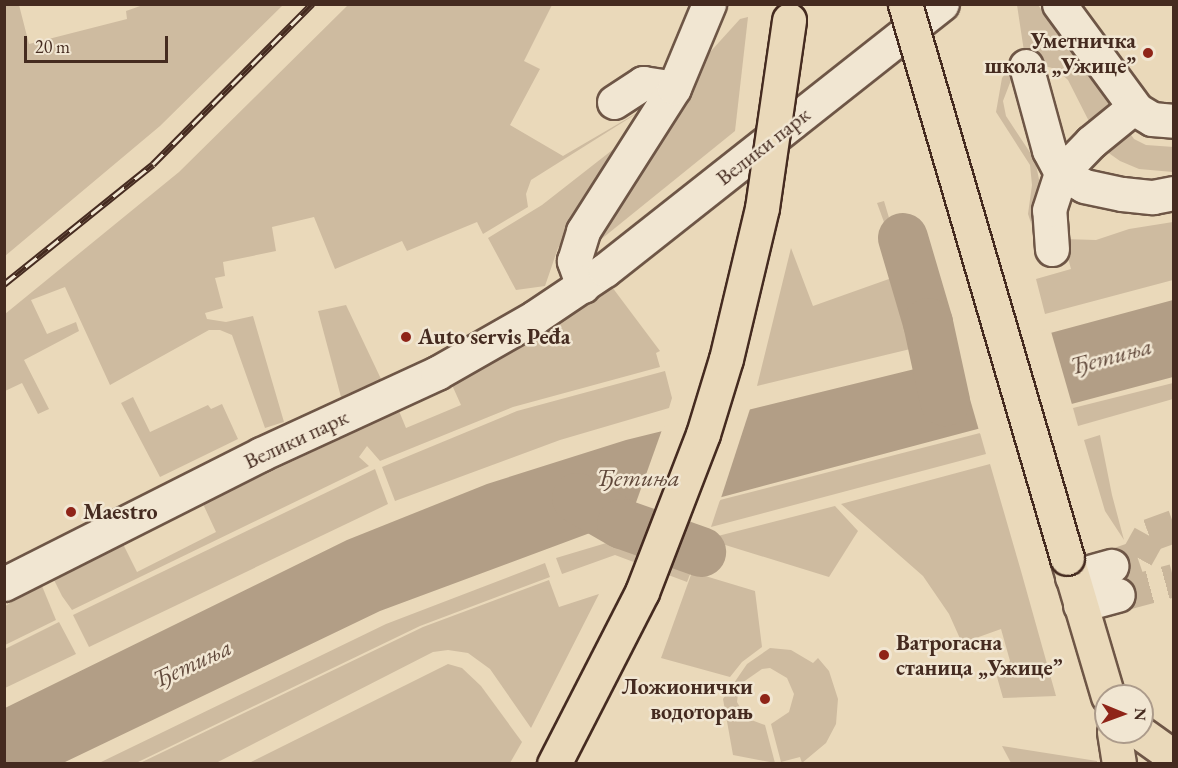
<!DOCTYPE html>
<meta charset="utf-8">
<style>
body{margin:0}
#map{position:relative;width:1178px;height:768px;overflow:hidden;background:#ead9ba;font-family:"EB Garamond",serif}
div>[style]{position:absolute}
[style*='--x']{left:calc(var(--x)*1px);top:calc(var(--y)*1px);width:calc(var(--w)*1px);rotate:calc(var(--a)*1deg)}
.green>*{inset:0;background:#cebba0}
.water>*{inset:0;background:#b29e86}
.pier>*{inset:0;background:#ead9ba}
.canal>*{height:50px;margin:-25px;padding:0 25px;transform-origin:25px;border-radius:25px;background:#b29e86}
.minor-tunnel>*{height:33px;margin-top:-16.5px;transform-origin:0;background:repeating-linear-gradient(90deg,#c9b69b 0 33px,transparent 0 49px)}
.roads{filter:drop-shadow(2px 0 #6e5646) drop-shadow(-2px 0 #6e5646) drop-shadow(0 2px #6e5646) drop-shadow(0 -2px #6e5646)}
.minor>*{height:33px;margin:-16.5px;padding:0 16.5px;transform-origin:16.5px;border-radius:16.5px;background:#f1e6d2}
.major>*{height:33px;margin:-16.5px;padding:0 16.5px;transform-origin:16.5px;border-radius:16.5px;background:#ead9ba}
.rail>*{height:7px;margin-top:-3.5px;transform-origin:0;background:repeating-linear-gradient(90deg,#f1e6d2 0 14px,#452b20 0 28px);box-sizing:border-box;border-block:2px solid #452b20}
.bridges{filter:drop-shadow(2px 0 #452b20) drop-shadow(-2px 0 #452b20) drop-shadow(0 2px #452b20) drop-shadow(0 -2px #452b20)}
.major-bridge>*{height:33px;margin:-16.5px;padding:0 16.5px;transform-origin:16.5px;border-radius:16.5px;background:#ead9ba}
.dots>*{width:16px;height:16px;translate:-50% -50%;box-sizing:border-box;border:3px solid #f1e6d2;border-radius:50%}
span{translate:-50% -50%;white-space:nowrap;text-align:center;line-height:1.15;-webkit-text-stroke:5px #f1e6d2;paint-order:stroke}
.poi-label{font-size:22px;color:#452b20;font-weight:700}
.right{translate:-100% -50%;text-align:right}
.left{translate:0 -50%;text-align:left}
.street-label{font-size:22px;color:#452b20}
.water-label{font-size:24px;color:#60483a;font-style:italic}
.frame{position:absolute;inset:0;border:6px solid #452b20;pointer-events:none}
.north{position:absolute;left:1094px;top:684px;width:60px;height:60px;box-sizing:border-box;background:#f1e6d2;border:2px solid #ac9b8b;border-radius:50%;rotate:91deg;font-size:16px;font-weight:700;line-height:24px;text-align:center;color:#452b20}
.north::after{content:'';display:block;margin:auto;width:21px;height:27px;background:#8f2418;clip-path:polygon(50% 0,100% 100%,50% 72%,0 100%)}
.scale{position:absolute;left:24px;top:36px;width:144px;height:27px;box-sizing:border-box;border:3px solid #452b20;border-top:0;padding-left:8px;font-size:18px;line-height:21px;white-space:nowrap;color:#452b20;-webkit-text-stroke:4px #f1e6d2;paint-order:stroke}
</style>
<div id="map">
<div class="green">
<i style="clip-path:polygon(5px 4px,19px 5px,29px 44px,127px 19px,126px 11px,143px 5px,283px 5px,160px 126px,5px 256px)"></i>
<i style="clip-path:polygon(348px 5px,552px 5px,524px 61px,540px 69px,510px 125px,563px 156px,647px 107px,531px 180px,526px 194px,528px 207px,483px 234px,477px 222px,407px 251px,402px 241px,335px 269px,314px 217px,272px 227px,276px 251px,223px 262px,225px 276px,215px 278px,223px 308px,205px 313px,207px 319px,226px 322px,253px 316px,284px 422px,265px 428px,232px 335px,220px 330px,209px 330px,110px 385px,65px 287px,31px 300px,47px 334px,76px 322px,79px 331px,24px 360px,49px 409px,38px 414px,22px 383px,5px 391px,5px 314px,179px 172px)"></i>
<i style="clip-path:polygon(1017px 5px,1038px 5px,1134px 139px,1146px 145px,1174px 147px,1173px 172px,1139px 169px,1120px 161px,1103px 149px,1068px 80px,1056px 69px,1040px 65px,1013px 75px,1003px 101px,1006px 116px,1035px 160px,1040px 184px,1037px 196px,1063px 239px,1096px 240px,1129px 229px,1173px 222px,1173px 280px,1045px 314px,1036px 279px,1071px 269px,1065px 247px,1040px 240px,1034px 232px,1028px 214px,1032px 185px,1030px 165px,996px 112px,1002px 78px,1011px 66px,1025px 58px)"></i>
<i style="clip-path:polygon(748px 17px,735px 131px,594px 245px,711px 51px,740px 19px)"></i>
<i style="clip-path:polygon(620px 144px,558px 248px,545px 286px,516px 290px,488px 238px,542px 205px)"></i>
<i style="clip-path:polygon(884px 201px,927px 345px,757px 386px,791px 248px,813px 306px,903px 274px,877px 203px)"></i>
<i style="clip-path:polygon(931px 261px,953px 338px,939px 341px,918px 266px)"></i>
<i style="clip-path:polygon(612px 287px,660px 351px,656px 353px,660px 367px,513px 407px,380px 461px,367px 446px,359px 457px,369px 466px,72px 610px,62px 596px,54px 580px,123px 544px,137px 572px,216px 532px,203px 504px,399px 411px,406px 428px,461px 405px,452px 385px,544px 334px)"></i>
<i style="clip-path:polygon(346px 305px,381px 379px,341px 397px,318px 311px)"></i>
<i style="clip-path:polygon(665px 371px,672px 398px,669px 408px,560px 440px,395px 501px,382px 467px,517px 411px)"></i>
<i style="clip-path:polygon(1173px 383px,1173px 399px,1078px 426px,1073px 408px)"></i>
<i style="clip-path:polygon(133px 397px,150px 432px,208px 405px,211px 409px,222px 404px,238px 439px,160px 477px,121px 403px)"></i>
<i style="clip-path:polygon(980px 433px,986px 454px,711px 527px,720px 500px)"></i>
<i style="clip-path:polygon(1100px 435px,1112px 495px,1124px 540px,1105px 511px,1084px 440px)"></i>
<i style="clip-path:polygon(990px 464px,1021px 571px,1056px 696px,1003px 698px,997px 677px,1010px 661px,1001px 629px,962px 643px,949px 614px,923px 576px,841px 504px)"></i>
<i style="clip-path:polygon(375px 469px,388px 504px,89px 647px,73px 615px)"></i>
<i style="clip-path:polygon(835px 506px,858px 531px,829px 577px,706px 539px)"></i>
<i style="clip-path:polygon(623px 538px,694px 564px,687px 582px,615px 555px,562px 574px,556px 558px)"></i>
<i style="clip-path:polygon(545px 563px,550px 577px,420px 626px,136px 763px,99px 763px,386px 624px)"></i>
<i style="clip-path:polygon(692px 572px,755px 591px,762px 647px,742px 662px,730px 677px,661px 658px)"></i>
<i style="clip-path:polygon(549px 580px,559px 607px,599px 594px,531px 728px,490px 669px,468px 653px,448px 650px,433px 652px,216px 763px,140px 763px,423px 627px)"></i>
<i style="clip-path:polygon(42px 586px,56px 620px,5px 645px,5px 606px)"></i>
<i style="clip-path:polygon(59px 622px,76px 654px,5px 688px,5px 649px)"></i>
<i style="clip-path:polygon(770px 648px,791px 650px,813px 663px,818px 658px,829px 671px,838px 699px,836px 724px,826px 743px,802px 763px,800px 757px,781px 762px,771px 724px,789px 712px,794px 694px,787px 678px,770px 668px,762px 669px,739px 685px,737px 702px,746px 718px,765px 725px,775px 763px,733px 755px,723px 699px,747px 664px)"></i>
<i style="clip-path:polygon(448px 664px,462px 668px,481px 686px,522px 742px,510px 763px,249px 763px)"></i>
<i style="clip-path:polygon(1002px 746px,1097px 761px,1097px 763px,1011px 763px)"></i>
</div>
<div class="water">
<i style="clip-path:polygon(1173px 300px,1173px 377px,598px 530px,380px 611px,63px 763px,5px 764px,5px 708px,347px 540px,487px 484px,626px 440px,931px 365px)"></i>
</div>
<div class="pier">
<i style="clip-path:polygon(1050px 328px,1073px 408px,980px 434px,957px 354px)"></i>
<i style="clip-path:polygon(751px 406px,720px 501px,628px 525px,663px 427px)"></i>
</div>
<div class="canal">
<i style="--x:903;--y:238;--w:89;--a:73.6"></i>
<i style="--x:928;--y:323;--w:80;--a:77.7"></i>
<i style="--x:577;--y:498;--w:52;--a:30"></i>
<i style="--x:622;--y:524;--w:84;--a:19.5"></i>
</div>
<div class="minor-tunnel">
<i style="--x:1111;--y:566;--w:28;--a:-19"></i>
<i style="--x:1137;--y:557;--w:25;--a:-61"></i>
<i style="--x:1149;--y:535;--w:27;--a:-20"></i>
<i style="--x:1118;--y:595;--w:58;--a:-15"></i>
</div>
<div class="roads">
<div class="minor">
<i style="--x:1059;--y:4;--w:132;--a:53.7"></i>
<i style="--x:1137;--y:110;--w:17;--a:31"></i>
<i style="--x:1152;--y:119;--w:22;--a:5"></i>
<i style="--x:1026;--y:66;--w:87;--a:74.7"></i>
<i style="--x:1049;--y:150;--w:26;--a:62"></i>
<i style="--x:1061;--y:173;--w:26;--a:29"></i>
<i style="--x:1084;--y:186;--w:39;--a:12"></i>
<i style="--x:1122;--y:194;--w:31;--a:6"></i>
<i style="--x:1153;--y:197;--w:21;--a:-11"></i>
<i style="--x:614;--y:102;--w:35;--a:-33"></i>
<i style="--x:643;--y:83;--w:31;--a:9"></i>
<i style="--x:1052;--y:249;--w:39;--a:-94"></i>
<i style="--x:1049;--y:210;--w:39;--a:-72"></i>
<i style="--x:1061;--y:173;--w:43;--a:-45.9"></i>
<i style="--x:1091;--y:142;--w:55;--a:-39.1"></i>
<i style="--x:583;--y:286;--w:27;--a:-110"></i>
<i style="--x:574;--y:261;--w:31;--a:-73"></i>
<i style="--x:583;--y:231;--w:169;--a:-57.5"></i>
<i style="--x:674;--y:88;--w:91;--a:-67.4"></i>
<i style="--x:1072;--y:577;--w:41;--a:-15.8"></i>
<i style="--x:4;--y:584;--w:288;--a:-26.8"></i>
<i style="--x:261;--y:454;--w:194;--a:-24.7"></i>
<i style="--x:437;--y:373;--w:113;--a:-29.7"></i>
<i style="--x:535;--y:317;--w:84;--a:-33.9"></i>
<i style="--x:605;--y:270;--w:429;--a:-38.3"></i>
<i style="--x:1080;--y:605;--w:39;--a:-15"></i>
</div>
<div class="major">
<i style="--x:1067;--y:558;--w:144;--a:73.5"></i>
<i style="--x:1114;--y:732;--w:32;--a:81"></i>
<i style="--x:1139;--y:732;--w:43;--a:35.5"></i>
</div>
</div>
<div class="rail">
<i style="--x:4;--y:284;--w:191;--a:-38.8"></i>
<i style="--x:153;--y:164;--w:226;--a:-45.2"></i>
</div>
<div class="bridges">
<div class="major-bridge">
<i style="--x:905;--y:4;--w:577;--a:73.7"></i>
<i style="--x:554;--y:764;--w:193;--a:-62.9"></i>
<i style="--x:642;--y:592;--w:169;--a:-68.9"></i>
<i style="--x:703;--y:434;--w:78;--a:-73"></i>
<i style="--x:726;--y:359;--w:155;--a:-76.6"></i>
<i style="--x:762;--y:208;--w:190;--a:-81.8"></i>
</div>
</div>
<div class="dots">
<i style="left:1148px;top:53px;background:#8f2418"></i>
<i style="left:406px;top:337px;background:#8f2418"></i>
<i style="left:71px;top:512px;background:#8f2418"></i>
<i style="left:884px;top:655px;background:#8f2418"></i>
<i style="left:765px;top:699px;background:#8f2418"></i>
</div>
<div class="poi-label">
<span class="right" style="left:1136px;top:53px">Уметничка<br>школа „Ужице”</span>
<span class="left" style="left:418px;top:337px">Auto servis Peđa</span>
<span class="left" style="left:83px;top:512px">Maestro</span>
<span class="left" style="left:896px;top:655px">Ватрогасна<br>станица „Ужице”</span>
<span class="right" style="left:753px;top:699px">Ложионички<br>водоторањ</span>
</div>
<div class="street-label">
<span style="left:763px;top:146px;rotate:-38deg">Велики парк</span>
<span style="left:296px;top:439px;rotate:-25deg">Велики парк</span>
</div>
<div class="water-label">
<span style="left:1111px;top:356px;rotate:-15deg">Ђетиња</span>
<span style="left:638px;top:478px">Ђетиња</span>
<span style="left:192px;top:663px;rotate:-25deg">Ђетиња</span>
</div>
<div class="frame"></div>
<div class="north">N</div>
<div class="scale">20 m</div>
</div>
